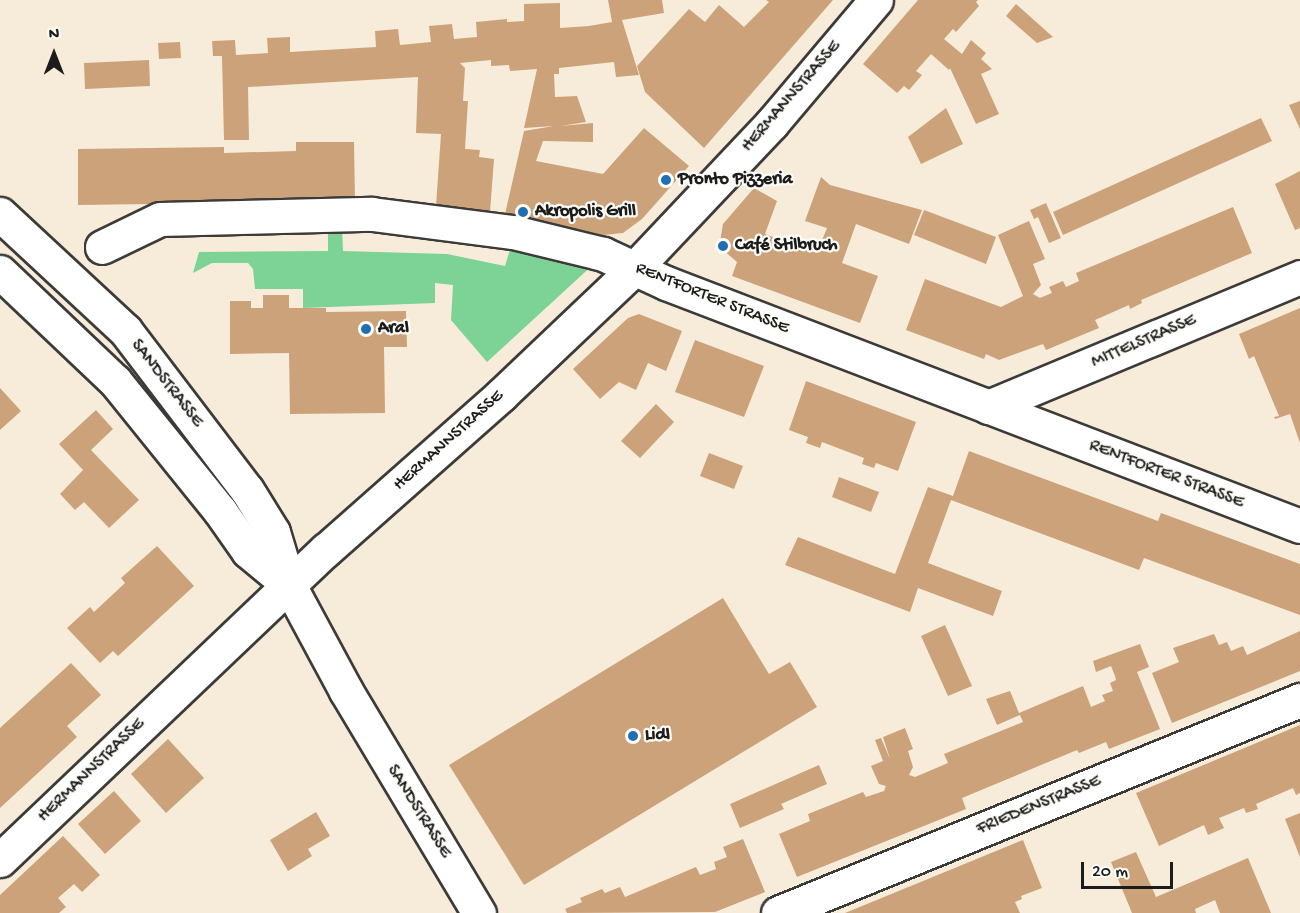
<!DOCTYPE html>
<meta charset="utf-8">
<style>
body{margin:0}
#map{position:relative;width:1300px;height:913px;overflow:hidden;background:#f7ecd9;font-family:"Gochi Hand",sans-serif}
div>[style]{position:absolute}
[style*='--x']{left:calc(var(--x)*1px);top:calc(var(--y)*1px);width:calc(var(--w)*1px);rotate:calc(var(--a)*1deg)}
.green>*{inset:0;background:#7dd296}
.building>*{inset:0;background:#cca27a}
.roads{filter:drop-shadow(2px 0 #3d3b38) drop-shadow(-2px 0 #3d3b38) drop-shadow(0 2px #3d3b38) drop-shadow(0 -2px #3d3b38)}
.minor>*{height:33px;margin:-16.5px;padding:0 16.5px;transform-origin:16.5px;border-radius:16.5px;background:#fff}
.major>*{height:33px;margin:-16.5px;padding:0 16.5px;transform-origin:16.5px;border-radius:16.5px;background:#fff}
.dots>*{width:16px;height:16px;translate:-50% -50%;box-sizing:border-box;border:3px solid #fdfcf7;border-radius:50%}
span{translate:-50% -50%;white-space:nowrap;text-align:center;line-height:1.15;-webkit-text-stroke:4.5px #fdfcf7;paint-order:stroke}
.street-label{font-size:18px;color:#1c1c1c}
.poi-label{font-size:18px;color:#1c1c1c;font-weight:700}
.left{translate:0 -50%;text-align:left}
.north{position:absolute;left:24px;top:24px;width:60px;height:60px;-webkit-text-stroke:4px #fdfcf7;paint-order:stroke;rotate:0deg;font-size:16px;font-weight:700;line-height:24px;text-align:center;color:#1c1c1c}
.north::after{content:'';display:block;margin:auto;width:21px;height:27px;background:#1c1c1c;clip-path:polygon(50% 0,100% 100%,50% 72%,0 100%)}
.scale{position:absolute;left:1081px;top:862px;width:92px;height:27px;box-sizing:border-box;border:3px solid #1c1c1c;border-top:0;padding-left:8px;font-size:18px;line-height:21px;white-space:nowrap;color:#1c1c1c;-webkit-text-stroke:4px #fdfcf7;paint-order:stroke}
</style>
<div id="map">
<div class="green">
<i style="clip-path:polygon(328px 227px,342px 227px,343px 251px,447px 254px,505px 266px,512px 243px,596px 262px,487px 362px,451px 320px,453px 285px,435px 283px,435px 303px,303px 308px,303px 289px,255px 289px,253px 269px,248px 263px,212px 263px,193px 273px,199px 252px,328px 251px)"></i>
</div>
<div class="building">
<i style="clip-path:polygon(608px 0,662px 0,664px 13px,622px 20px,639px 75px,616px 77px,614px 62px,559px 68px,559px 74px,554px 74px,555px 97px,577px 96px,586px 122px,561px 126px,593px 123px,593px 142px,543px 141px,536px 161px,603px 174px,644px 128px,689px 166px,642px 219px,623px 233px,603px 235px,505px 214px,524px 131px,554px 126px,524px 128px,537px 69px,510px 71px,509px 65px,491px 66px,491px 60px,460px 63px,465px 68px,463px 101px,468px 101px,465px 149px,480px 150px,479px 157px,494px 159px,490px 212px,436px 206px,441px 134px,416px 133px,418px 77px,248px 87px,249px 140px,224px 140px,222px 56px,213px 56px,212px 41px,235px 40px,236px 55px,268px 53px,267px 38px,290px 37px,290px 52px,376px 47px,375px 31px,398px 29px,400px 45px,431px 42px,429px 26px,452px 24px,454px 39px,477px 37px,476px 22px,507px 19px,507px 22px,524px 21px,524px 4px,560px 3px,560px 28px,589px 26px,612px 22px)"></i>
<i style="clip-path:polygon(766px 0,833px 0,704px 148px,645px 92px,637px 66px,689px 9px,705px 22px,719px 5px,744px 27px,769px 2px)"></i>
<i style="clip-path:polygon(918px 0,978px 0,976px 2px,979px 6px,956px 32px,953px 29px,944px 39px,962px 54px,971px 40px,986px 53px,981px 59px,992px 69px,981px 74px,999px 114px,976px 124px,950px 68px,949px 70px,931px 54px,916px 71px,922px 75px,909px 90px,904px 86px,897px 93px,863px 64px)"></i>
<i style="clip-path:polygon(1016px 4px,1053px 37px,1037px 43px,1006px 16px)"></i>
<i style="clip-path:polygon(180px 42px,181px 58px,159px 59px,158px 43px)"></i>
<i style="clip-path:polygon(149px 60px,150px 86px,85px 89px,84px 63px)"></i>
<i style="clip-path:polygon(1300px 101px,1300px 129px,1289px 105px)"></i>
<i style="clip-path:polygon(946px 108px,963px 144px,921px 164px,908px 137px)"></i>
<i style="clip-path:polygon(1261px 118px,1272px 141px,1063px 235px,1053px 212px)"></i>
<i style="clip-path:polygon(296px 142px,354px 142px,355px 201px,78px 205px,78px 149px,224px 147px,224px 153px,296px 151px)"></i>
<i style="clip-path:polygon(1300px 171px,1300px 228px,1295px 230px,1275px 184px)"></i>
<i style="clip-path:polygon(821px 177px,830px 185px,922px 210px,909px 244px,856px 224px,842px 263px,878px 276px,860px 323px,732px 276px,737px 262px,723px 250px,720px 242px,723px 224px,754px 188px,777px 201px,765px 234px,817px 253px,827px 228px,805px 221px)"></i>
<i style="clip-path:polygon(1046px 203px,1061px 238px,1049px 243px,1038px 217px,1034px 219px,1030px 210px)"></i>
<i style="clip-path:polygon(1233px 207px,1252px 253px,1141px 300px,1142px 303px,1130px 309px,1129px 305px,1095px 320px,1099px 328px,1046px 350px,1043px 344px,999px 360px,986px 354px,984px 359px,906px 330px,925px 279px,1001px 307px,1023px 296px,998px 235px,1029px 221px,1045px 259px,1033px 264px,1041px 285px,1033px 294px,1040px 298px,1052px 293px,1049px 287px,1063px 281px,1066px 287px,1079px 281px,1076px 273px)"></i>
<i style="clip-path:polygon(924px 210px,996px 237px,986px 264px,914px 235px)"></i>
<i style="clip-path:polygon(263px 295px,289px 295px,289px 308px,326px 308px,326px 312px,406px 311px,407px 347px,384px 347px,385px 413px,290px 414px,289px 353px,230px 354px,230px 301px,251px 301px,251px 308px,263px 308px)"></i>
<i style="clip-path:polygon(1300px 308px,1300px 443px,1290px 414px,1275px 419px,1274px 417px,1279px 416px,1254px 356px,1249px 359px,1239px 334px)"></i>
<i style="clip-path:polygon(639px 314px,682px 331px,666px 371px,648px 363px,636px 390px,619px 382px,600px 399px,573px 369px,628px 318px)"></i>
<i style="clip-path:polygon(695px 340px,764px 366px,744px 417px,675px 392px)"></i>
<i style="clip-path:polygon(806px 381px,916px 422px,898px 471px,876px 463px,874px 468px,862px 464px,864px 458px,822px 442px,820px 448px,806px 443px,808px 437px,789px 430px)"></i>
<i style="clip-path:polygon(0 388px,21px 411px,0 430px)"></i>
<i style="clip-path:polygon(656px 404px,674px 422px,640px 458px,621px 441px)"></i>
<i style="clip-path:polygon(96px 410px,113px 429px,91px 450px,139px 500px,109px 528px,84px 502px,75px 510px,60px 494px,83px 470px,59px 444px)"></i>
<i style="clip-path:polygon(969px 451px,1158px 521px,1161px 513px,1300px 564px,1300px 615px,1144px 558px,1139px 570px,951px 500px,928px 563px,1002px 591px,993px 616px,918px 588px,910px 612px,785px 565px,798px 537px,895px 574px,928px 487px,953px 496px)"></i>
<i style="clip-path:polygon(709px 453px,743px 466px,734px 489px,700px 476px)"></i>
<i style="clip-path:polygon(839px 477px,879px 492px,871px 512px,832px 497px)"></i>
<i style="clip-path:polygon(157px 546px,194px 586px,118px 656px,113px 651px,100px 663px,67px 628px,90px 607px,94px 612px,125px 583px,121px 578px)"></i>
<i style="clip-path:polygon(723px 598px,769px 674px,790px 662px,817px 707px,524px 885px,449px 765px)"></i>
<i style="clip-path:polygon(945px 625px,972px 686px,948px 696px,921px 636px)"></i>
<i style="clip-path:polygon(1300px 631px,1300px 671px,1172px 723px,1152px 673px,1179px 662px,1173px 648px,1214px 634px,1219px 645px,1227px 642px,1231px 651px,1243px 646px,1247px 655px)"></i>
<i style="clip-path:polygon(1140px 644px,1149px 667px,1137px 672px,1160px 729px,1109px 749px,1106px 742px,1079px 753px,1077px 750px,962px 798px,966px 809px,797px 877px,779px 834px,810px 821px,808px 814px,863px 792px,866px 797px,884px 791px,886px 786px,879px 784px,871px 766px,883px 761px,875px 740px,881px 738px,890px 759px,883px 737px,905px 728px,913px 749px,908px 751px,913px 767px,909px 775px,915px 777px,948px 763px,944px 754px,1023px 722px,1020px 715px,997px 725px,986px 699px,1010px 691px,1019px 713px,1083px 686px,1091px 707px,1105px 701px,1102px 695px,1113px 691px,1110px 683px,1116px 680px,1115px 676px,1111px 666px,1096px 672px,1093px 661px)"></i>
<i style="clip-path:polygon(71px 663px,101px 695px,67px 726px,77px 737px,0 808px,0 728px)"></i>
<i style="clip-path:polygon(1300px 725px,1300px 793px,1296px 795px,1293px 788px,1256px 804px,1258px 809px,1246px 813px,1244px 808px,1219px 818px,1224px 828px,1208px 835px,1204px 825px,1159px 846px,1136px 793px)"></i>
<i style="clip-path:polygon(168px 739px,204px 778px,166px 813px,131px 774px)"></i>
<i style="clip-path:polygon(819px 765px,827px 784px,781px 804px,784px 809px,740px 828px,730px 804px)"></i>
<i style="clip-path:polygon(114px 791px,141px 821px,105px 854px,78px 824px)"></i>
<i style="clip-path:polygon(316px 812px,330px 836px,308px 849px,312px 856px,288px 871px,270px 840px)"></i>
<i style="clip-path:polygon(1300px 813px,1300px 857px,1285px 819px)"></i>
<i style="clip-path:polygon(63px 836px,100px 875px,82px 892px,74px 884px,58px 898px,66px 907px,59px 913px,0 913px,0 895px)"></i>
<i style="clip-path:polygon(743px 839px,765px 892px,715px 912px,567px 913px,565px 909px,582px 902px,580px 898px,602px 889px,605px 893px,620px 887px,625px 897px,696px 867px,700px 875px,716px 869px,714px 862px,727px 857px,723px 847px)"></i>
<i style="clip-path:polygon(1023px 840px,1042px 888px,1021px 896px,1022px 899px,1015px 902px,1020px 913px,845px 913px)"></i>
<i style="clip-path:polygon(1136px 852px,1156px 897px,1248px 858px,1271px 913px,1220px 913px,1215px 900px,1195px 909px,1196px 913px,1132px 913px,1111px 862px)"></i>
</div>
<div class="roads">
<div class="minor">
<i style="--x:102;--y:247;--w:64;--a:-25.8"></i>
<i style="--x:160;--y:219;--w:212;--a:-1.4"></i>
<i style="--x:372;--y:214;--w:142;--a:7.3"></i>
<i style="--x:513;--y:232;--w:93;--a:13.7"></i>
<i style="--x:603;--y:254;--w:69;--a:24.7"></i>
<i style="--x:666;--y:283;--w:679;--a:20.97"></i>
<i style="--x:988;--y:407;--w:338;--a:-22.6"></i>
<i style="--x:0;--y:860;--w:450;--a:-43.6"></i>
<i style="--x:326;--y:550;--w:234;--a:-41.5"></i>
<i style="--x:501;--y:395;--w:185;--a:-43.5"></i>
<i style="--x:635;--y:268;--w:199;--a:-46.6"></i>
<i style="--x:772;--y:123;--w:161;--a:-49.8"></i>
<i style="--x:778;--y:913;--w:564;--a:-22.2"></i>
</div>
<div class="major">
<i style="--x:0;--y:214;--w:171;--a:42.9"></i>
<i style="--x:125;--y:330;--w:201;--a:52.7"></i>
<i style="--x:247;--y:490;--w:49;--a:58.2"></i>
<i style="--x:273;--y:532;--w:55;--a:73.2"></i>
<i style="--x:289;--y:585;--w:120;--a:61.7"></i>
<i style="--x:346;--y:691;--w:259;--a:59.1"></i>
<i style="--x:0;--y:272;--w:158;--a:43.5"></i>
<i style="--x:115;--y:381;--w:167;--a:51.1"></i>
<i style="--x:220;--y:511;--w:49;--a:55"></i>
<i style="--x:248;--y:551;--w:53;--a:39.7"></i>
</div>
</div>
<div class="dots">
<i style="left:666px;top:180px;background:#1f6fb2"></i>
<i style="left:523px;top:212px;background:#1f6fb2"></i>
<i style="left:723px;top:246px;background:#1f6fb2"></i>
<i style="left:366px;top:329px;background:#1f6fb2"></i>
<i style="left:633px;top:736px;background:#1f6fb2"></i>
</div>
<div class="street-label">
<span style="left:792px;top:97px;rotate:-49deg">HERMANNSTRASSE</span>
<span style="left:712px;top:299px;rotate:22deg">RENTFORTER STRASSE</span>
<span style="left:1144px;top:342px;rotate:-23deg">MITTELSTRASSE</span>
<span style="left:166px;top:384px;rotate:52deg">SANDSTRASSE</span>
<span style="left:449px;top:441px;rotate:-42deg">HERMANNSTRASSE</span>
<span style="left:1166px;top:475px;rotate:21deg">RENTFORTER STRASSE</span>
<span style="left:92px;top:771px;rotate:-44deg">HERMANNSTRASSE</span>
<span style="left:1039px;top:806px;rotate:-22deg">FRIEDENSTRASSE</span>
<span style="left:418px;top:812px;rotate:58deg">SANDSTRASSE</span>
</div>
<div class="poi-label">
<span class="left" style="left:678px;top:180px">Pronto Pizzeria</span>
<span class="left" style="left:535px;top:212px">Akropolis Grill</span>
<span class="left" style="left:735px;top:246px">Café Stilbruch</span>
<span class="left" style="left:378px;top:329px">Aral</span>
<span class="left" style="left:645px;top:736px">Lidl</span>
</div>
<div class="north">N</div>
<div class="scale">20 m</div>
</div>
